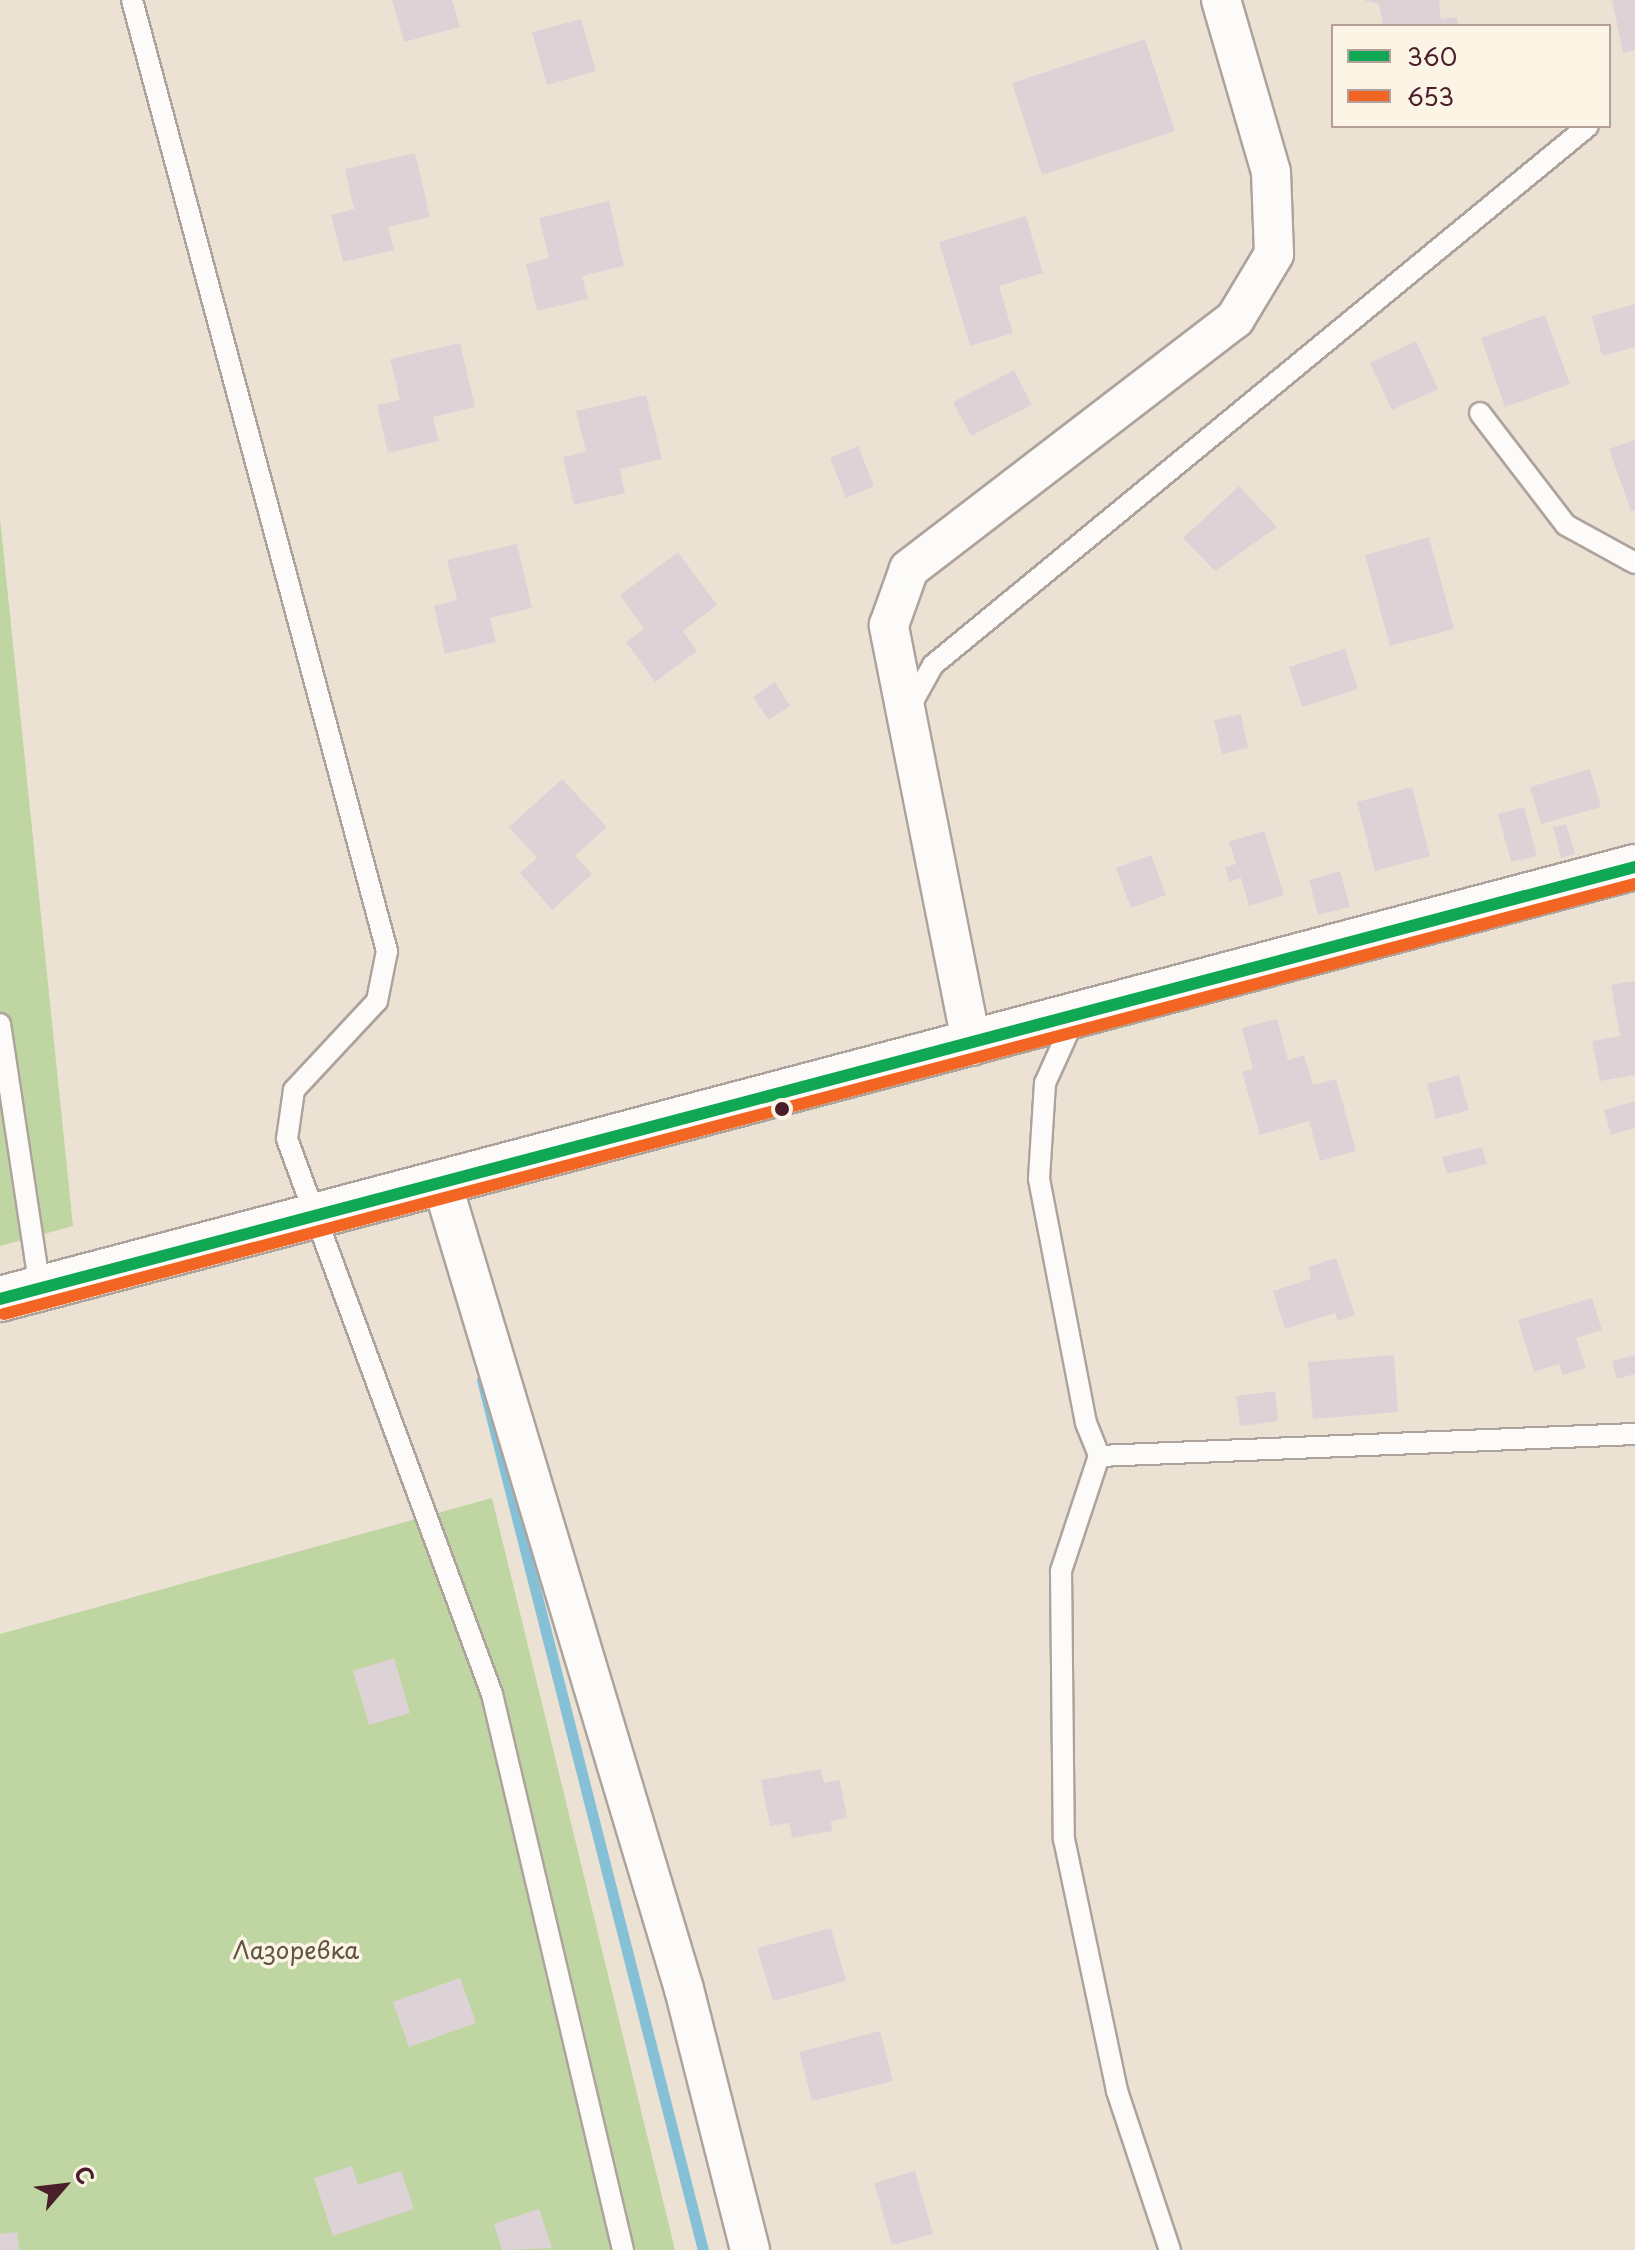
<!DOCTYPE html>
<meta charset="utf-8">
<style>
body{margin:0}
#map{position:relative;width:1635px;height:2250px;overflow:hidden;background:#ece2d4;font-family:"Playpen Sans",sans-serif}
div>[style]{position:absolute}
[style*='--x']{left:calc(var(--x)*1px);top:calc(var(--y)*1px);width:calc(var(--w)*1px);rotate:calc(var(--a)*1deg)}
.green>*{inset:0;background:#bfd6a3}
.stream>*{height:11px;margin:-5.5px;padding:0 5.5px;transform-origin:5.5px;border-radius:5.5px;background:#86c0d7}
.building>*{inset:0;background:#ddd3d7}
.roads{filter:drop-shadow(2px 0 #aea39c) drop-shadow(-2px 0 #aea39c) drop-shadow(0 2px #aea39c) drop-shadow(0 -2px #aea39c)}
.service>*{height:20px;margin:-10px;padding:0 10px;transform-origin:10px;border-radius:10px;background:#fcfbf9}
.minor>*{height:38px;margin:-19px;padding:0 19px;transform-origin:19px;border-radius:19px;background:#fcfbf9}
.tertiary>*{height:44px;margin:-22px;padding:0 22px;transform-origin:22px;border-radius:22px;background:#fcfbf9}
.bus-1>*{height:12px;margin:-6px;padding:0 6px;transform-origin:6px;border-radius:6px;background:#10a855}
.bus-2>*{height:12px;margin:-6px;padding:0 6px;transform-origin:6px;border-radius:6px;background:#f26522}
.dots>*{width:22px;height:22px;translate:-50% -50%;box-sizing:border-box;border:4px solid #fcf5e5;border-radius:50%}
span{translate:-50% -50%;white-space:nowrap;text-align:center;line-height:1.15;-webkit-text-stroke:7px #fcf5e5;paint-order:stroke}
.park-label{font-size:24px;color:#625343}
.legend{position:absolute;left:1331px;top:24px;width:280px;height:104px;box-sizing:border-box;background:#fcf5e5;border:2px solid #b59f9b;margin:0;padding:10px 14px;list-style:none;font-size:24px;color:#4a1f2b}
.legend li{display:flex;align-items:center;gap:16px;height:40px}
.legend b{width:40px;border:2px solid #b59f9b}
.north{position:absolute;left:24px;top:2146px;width:80px;height:80px;-webkit-text-stroke:6px #fcf5e5;paint-order:stroke;rotate:62deg;font-size:22px;font-weight:700;line-height:32px;text-align:center;color:#4a1f2b}
.north::after{content:'';display:block;margin:auto;width:28px;height:36px;background:#4a1f2b;clip-path:polygon(50% 0,100% 100%,50% 72%,0 100%)}
</style>
<div id="map">
<div class="green">
<i style="clip-path:polygon(0 518px,73px 1226px,0 1246px)"></i>
<i style="clip-path:polygon(492px 1498px,675px 2250px,0 2250px,0 1634px)"></i>
</div>
<div class="stream">
<i style="--x:482;--y:1380;--w:898;--a:75.75"></i>
</div>
<div class="building">
<i style="clip-path:polygon(392px 0,452px 0,460px 27px,404px 42px)"></i>
<i style="clip-path:polygon(1363px 0,1439px 0,1441px 19px,1457px 17px,1458px 26px,1383px 26px,1379px 4px)"></i>
<i style="clip-path:polygon(1612px 0,1635px 0,1635px 50px,1623px 53px)"></i>
<i style="clip-path:polygon(581px 19px,596px 71px,547px 85px,532px 32px)"></i>
<i style="clip-path:polygon(1145px 39px,1175px 131px,1042px 175px,1012px 83px)"></i>
<i style="clip-path:polygon(415px 153px,430px 217px,388px 227px,394px 250px,343px 262px,331px 215px,354px 209px,345px 169px)"></i>
<i style="clip-path:polygon(609px 201px,624px 266px,582px 276px,588px 299px,537px 311px,526px 264px,549px 258px,539px 218px)"></i>
<i style="clip-path:polygon(1026px 216px,1043px 273px,999px 286px,1013px 333px,970px 346px,939px 242px)"></i>
<i style="clip-path:polygon(1635px 304px,1635px 347px,1602px 356px,1592px 316px)"></i>
<i style="clip-path:polygon(1545px 315px,1570px 384px,1505px 407px,1481px 338px)"></i>
<i style="clip-path:polygon(1416px 341px,1438px 389px,1392px 410px,1370px 363px)"></i>
<i style="clip-path:polygon(460px 343px,475px 407px,433px 417px,439px 441px,388px 453px,377px 405px,400px 400px,390px 359px)"></i>
<i style="clip-path:polygon(1014px 370px,1032px 405px,971px 436px,953px 402px)"></i>
<i style="clip-path:polygon(646px 395px,662px 459px,620px 469px,625px 493px,574px 505px,563px 457px,586px 452px,576px 411px)"></i>
<i style="clip-path:polygon(1635px 440px,1635px 510px,1631px 511px,1609px 449px)"></i>
<i style="clip-path:polygon(858px 446px,874px 486px,846px 498px,830px 458px)"></i>
<i style="clip-path:polygon(1239px 486px,1277px 527px,1215px 571px,1183px 538px)"></i>
<i style="clip-path:polygon(1429px 537px,1454px 629px,1390px 646px,1365px 555px)"></i>
<i style="clip-path:polygon(517px 544px,532px 608px,490px 618px,496px 642px,445px 654px,434px 606px,457px 600px,447px 560px)"></i>
<i style="clip-path:polygon(678px 552px,717px 605px,683px 631px,697px 651px,655px 682px,626px 642px,644px 629px,620px 595px)"></i>
<i style="clip-path:polygon(1345px 649px,1358px 689px,1302px 707px,1289px 667px)"></i>
<i style="clip-path:polygon(775px 682px,790px 706px,769px 720px,753px 697px)"></i>
<i style="clip-path:polygon(1241px 714px,1248px 748px,1222px 754px,1214px 720px)"></i>
<i style="clip-path:polygon(1590px 769px,1601px 807px,1541px 824px,1530px 787px)"></i>
<i style="clip-path:polygon(562px 779px,607px 827px,575px 856px,592px 874px,552px 910px,520px 873px,537px 858px,509px 827px)"></i>
<i style="clip-path:polygon(1412px 787px,1430px 856px,1375px 871px,1357px 802px)"></i>
<i style="clip-path:polygon(1524px 807px,1537px 856px,1511px 862px,1498px 814px)"></i>
<i style="clip-path:polygon(1566px 824px,1575px 854px,1561px 858px,1553px 827px)"></i>
<i style="clip-path:polygon(1264px 831px,1284px 895px,1249px 906px,1241px 878px,1229px 882px,1225px 867px,1236px 864px,1229px 842px)"></i>
<i style="clip-path:polygon(1151px 855px,1166px 895px,1131px 908px,1116px 868px)"></i>
<i style="clip-path:polygon(1340px 871px,1350px 907px,1318px 915px,1309px 880px)"></i>
<i style="clip-path:polygon(1635px 981px,1635px 1075px,1600px 1081px,1592px 1041px,1620px 1036px,1611px 985px)"></i>
<i style="clip-path:polygon(1277px 1019px,1288px 1060px,1304px 1055px,1313px 1085px,1336px 1079px,1356px 1151px,1320px 1161px,1309px 1121px,1260px 1135px,1242px 1072px,1253px 1069px,1242px 1028px)"></i>
<i style="clip-path:polygon(1459px 1075px,1469px 1110px,1436px 1119px,1427px 1084px)"></i>
<i style="clip-path:polygon(1635px 1101px,1635px 1128px,1611px 1135px,1604px 1110px)"></i>
<i style="clip-path:polygon(1482px 1147px,1487px 1164px,1447px 1174px,1442px 1157px)"></i>
<i style="clip-path:polygon(1336px 1258px,1355px 1315px,1338px 1321px,1335px 1313px,1285px 1329px,1273px 1291px,1311px 1279px,1308px 1267px)"></i>
<i style="clip-path:polygon(1592px 1298px,1602px 1330px,1576px 1338px,1586px 1368px,1563px 1375px,1559px 1364px,1534px 1372px,1518px 1320px)"></i>
<i style="clip-path:polygon(1394px 1355px,1398px 1412px,1313px 1419px,1308px 1362px)"></i>
<i style="clip-path:polygon(1635px 1355px,1635px 1374px,1617px 1379px,1612px 1361px)"></i>
<i style="clip-path:polygon(1275px 1391px,1278px 1421px,1240px 1426px,1236px 1396px)"></i>
<i style="clip-path:polygon(394px 1658px,410px 1713px,369px 1725px,353px 1671px)"></i>
<i style="clip-path:polygon(821px 1769px,824px 1783px,840px 1780px,847px 1818px,831px 1821px,832px 1831px,792px 1838px,789px 1823px,770px 1826px,761px 1780px)"></i>
<i style="clip-path:polygon(831px 1928px,846px 1981px,773px 2001px,757px 1948px)"></i>
<i style="clip-path:polygon(460px 1978px,476px 2023px,409px 2047px,393px 2002px)"></i>
<i style="clip-path:polygon(880px 2031px,893px 2081px,812px 2101px,799px 2052px)"></i>
<i style="clip-path:polygon(352px 2166px,358px 2185px,401px 2171px,414px 2209px,333px 2236px,314px 2178px)"></i>
<i style="clip-path:polygon(915px 2171px,933px 2234px,892px 2245px,874px 2183px)"></i>
<i style="clip-path:polygon(539px 2209px,552px 2248px,502px 2250px,494px 2224px)"></i>
<i style="clip-path:polygon(17px 2232px,19px 2250px,0 2250px,0 2234px)"></i>
</div>
<div class="roads">
<div class="service">
<i style="--x:132;--y:0;--w:985;--a:74.99"></i>
<i style="--x:387;--y:951;--w:51;--a:101.3"></i>
<i style="--x:377;--y:1001;--w:122;--a:133"></i>
<i style="--x:294;--y:1090;--w:49;--a:98.1"></i>
<i style="--x:287;--y:1139;--w:592;--a:69.73"></i>
<i style="--x:492;--y:1694;--w:571;--a:76.74"></i>
<i style="--x:1480;--y:413;--w:141;--a:52.5"></i>
<i style="--x:1566;--y:525;--w:79;--a:28.8"></i>
<i style="--x:908;--y:710;--w:51;--a:-60.9"></i>
<i style="--x:933;--y:665;--w:848;--a:-39.45"></i>
<i style="--x:1075;--y:1017;--w:72;--a:114.4"></i>
<i style="--x:1045;--y:1083;--w:96;--a:93.6"></i>
<i style="--x:1039;--y:1179;--w:248;--a:79.1"></i>
<i style="--x:1086;--y:1423;--w:35;--a:68"></i>
<i style="--x:1099;--y:1456;--w:536;--a:-2.35"></i>
<i style="--x:0;--y:1024;--w:266;--a:81.4"></i>
<i style="--x:1099;--y:1456;--w:121;--a:108.3"></i>
<i style="--x:1061;--y:1571;--w:268;--a:89.4"></i>
<i style="--x:1064;--y:1839;--w:258;--a:78.1"></i>
<i style="--x:1117;--y:2091;--w:168;--a:71.6"></i>
</div>
<div class="minor">
<i style="--x:972;--y:1046;--w:429;--a:-101.2"></i>
<i style="--x:889;--y:625;--w:59;--a:-70.3"></i>
<i style="--x:909;--y:569;--w:411;--a:-37.5"></i>
<i style="--x:1235;--y:319;--w:76;--a:-59"></i>
<i style="--x:1274;--y:254;--w:82;--a:-92.1"></i>
<i style="--x:1271;--y:172;--w:179;--a:-106.2"></i>
<i style="--x:442;--y:1183;--w:842;--a:73.29"></i>
<i style="--x:684;--y:1989;--w:269;--a:75.8"></i>
</div>
<div class="tertiary">
<i style="--x:0;--y:1299;--w:1691;--a:-14.8"></i>
</div>
</div>
<div class="bus-1">
<i style="--x:0;--y:1299;--w:1691;--a:-14.8"></i>
</div>
<div class="bus-2">
<i style="--x:4;--y:1314;--w:1687;--a:-14.77"></i>
</div>
<div class="dots">
<i style="left:782px;top:1109px;background:#4a1f2b"></i>
</div>
<div class="park-label">
<span style="left:296px;top:1950px">Лазоревка</span>
</div>
<ul class="legend">
<li><b style="height:10px;background:#10a855"></b>360</li>
<li><b style="height:10px;background:#f26522"></b>653</li>
</ul>
<div class="north">С</div>
</div>
